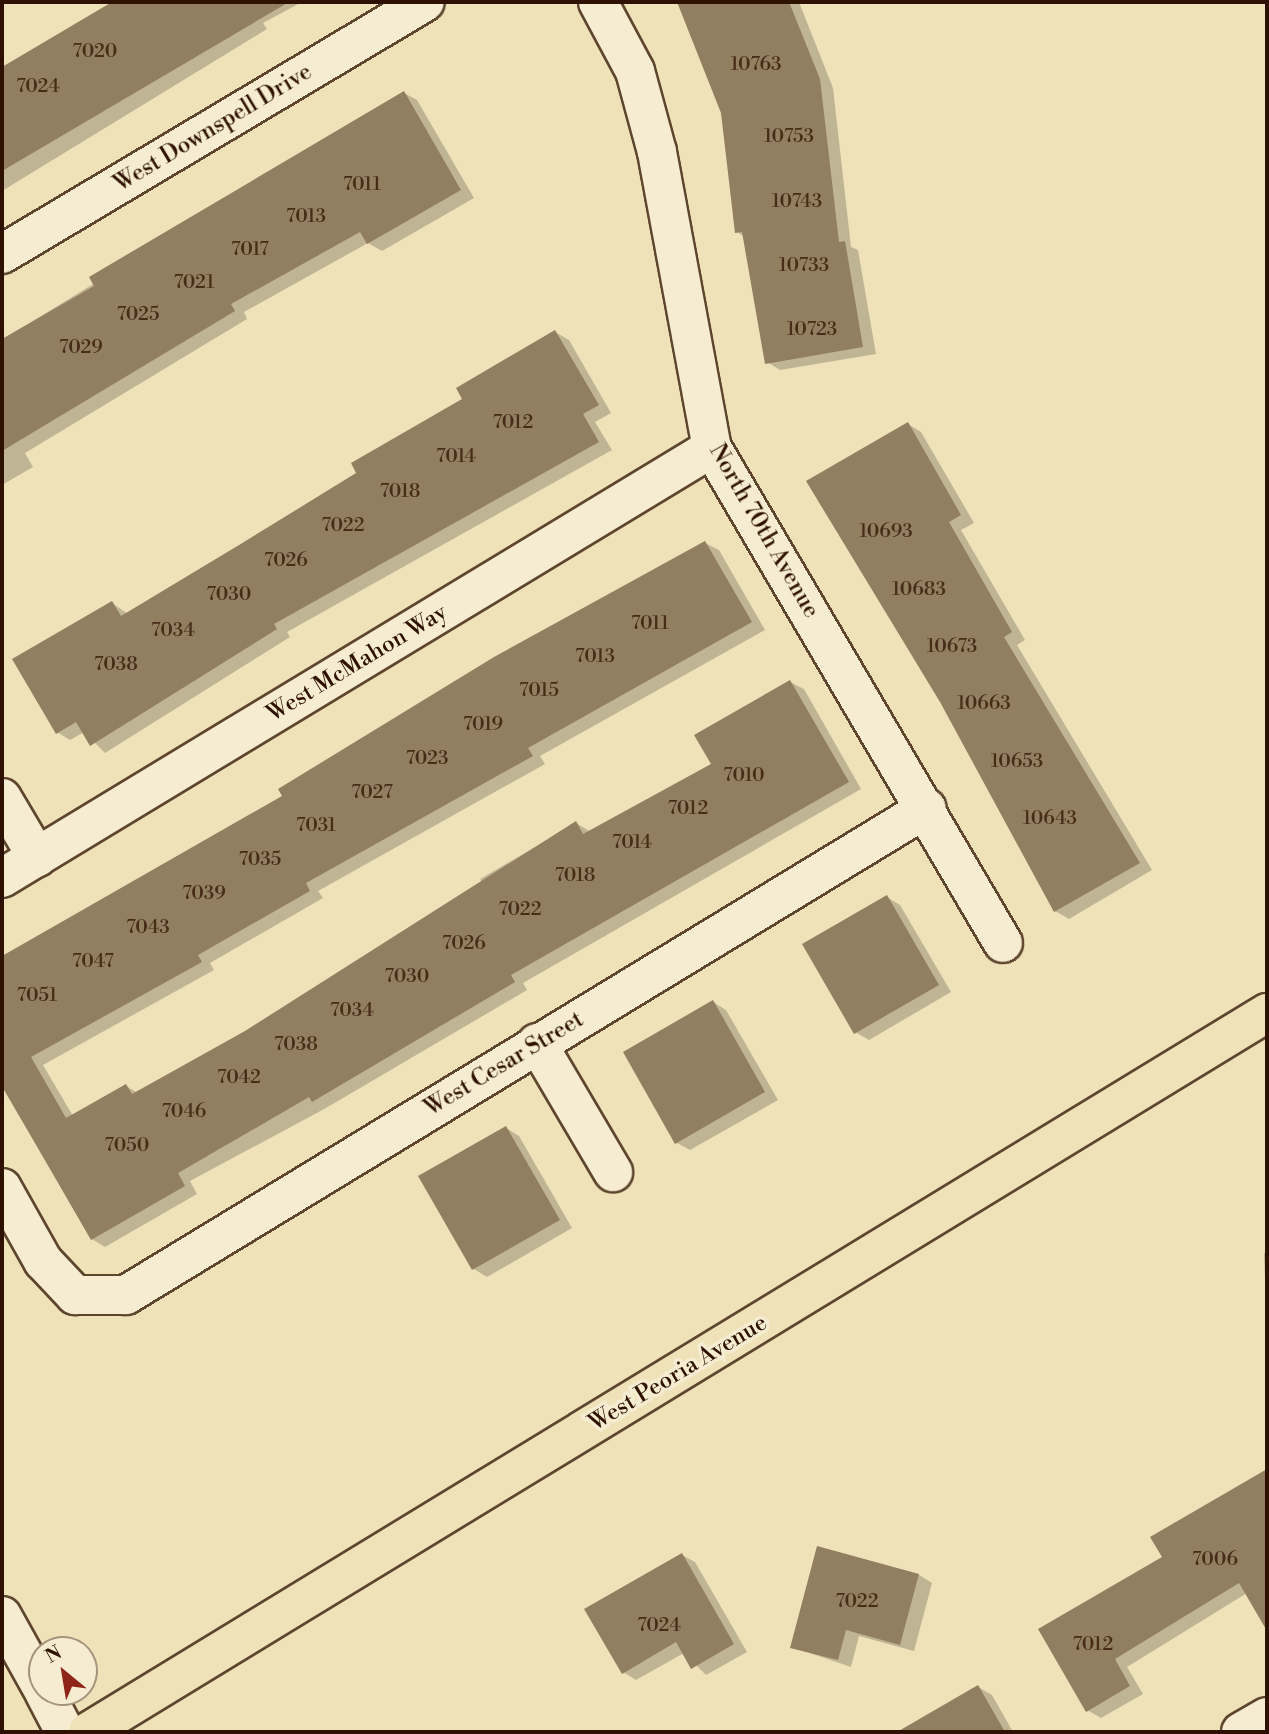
<!DOCTYPE html>
<style>
body{margin:0}
#map{position:relative;width:1269px;height:1734px;overflow:hidden;background:#efe2b8;font-family:"Libre Bodoni",serif}
div>[style]{position:absolute}
[style*='--x']{left:calc(var(--x)*1px);top:calc(var(--y)*1px);width:calc(var(--w)*1px);rotate:calc(var(--a)*1deg)}
.shadow>*{inset:0;background:#0003}
.building>*{inset:0;background:#927e60}
.roads{filter:drop-shadow(2px 0 #5e452e) drop-shadow(-2px 0 #5e452e) drop-shadow(0 2px #5e452e) drop-shadow(0 -2px #5e452e)}
.minor>*{height:38px;margin:-19px;padding:0 19px;transform-origin:19px;border-radius:19px;background:#f5ecd1}
.major>*{height:38px;margin:-19px;padding:0 19px;transform-origin:19px;border-radius:19px;background:#efe2b8}
span{translate:-50% -50%;white-space:nowrap;text-align:center;line-height:1.15;-webkit-text-stroke:7px #f5ecd1;paint-order:stroke}
.number-label{font-size:19px;color:#472c18}
.number-label span{-webkit-text-stroke-width:0}
.street-label{font-size:23px;color:#2e1100}
.frame{position:absolute;inset:0;border:4px solid #2e1100;pointer-events:none}
.north{position:absolute;left:28px;top:1636px;width:70px;height:70px;box-sizing:border-box;background:#f5ecd1;border:2px solid #a5947d;border-radius:50%;rotate:330deg;font-size:19px;font-weight:700;line-height:28px;text-align:center;color:#2e1100}
.north::after{content:'';display:block;margin:auto;width:24px;height:32px;background:#8f2418;clip-path:polygon(50% 0,100% 100%,50% 72%,0 100%)}
</style>
<div id="map">
<div class="shadow">
<i style="clip-path:polygon(115px 2px,302px 2px,263px 23px,267px 29px,2px 191px,2px 69px)"></i>
<i style="clip-path:polygon(679px 2px,799px 2px,833px 88px,851px 247px,858px 250px,876px 354px,780px 370px,767px 362px,745px 237px,737px 232px,723px 113px)"></i>
<i style="clip-path:polygon(404px 93px,417px 100px,474px 198px,382px 251px,368px 243px,244px 312px,247px 319px,25px 453px,33px 467px,2px 485px,2px 340px)"></i>
<i style="clip-path:polygon(555px 332px,569px 340px,611px 413px,595px 422px,612px 450px,287px 632px,290px 637px,105px 753px,84px 732px,70px 740px,57px 732px,112px 603px,128px 614px,359px 474px)"></i>
<i style="clip-path:polygon(908px 424px,921px 432px,974px 523px,961px 530px,1025px 640px,1017px 645px,1152px 870px,1069px 919px,1055px 911px)"></i>
<i style="clip-path:polygon(705px 543px,719px 550px,765px 630px,540px 756px,545px 764px,318px 891px,323px 898px,210px 963px,214px 970px,43px 1065px,73px 1116px,126px 1086px,138px 1093px,376px 956px,484px 886px,480px 879px,576px 823px,591px 832px,713px 764px,790px 682px,804px 689px,861px 789px,523px 983px,527px 990px,326px 1108px,190px 1181px,197px 1194px,105px 1247px,92px 1239px,2px 1087px,2px 958px,285px 797px)"></i>
<i style="clip-path:polygon(887px 897px,900px 905px,951px 992px,869px 1040px,855px 1032px)"></i>
<i style="clip-path:polygon(713px 1002px,726px 1010px,778px 1100px,690px 1150px,677px 1143px)"></i>
<i style="clip-path:polygon(506px 1128px,519px 1136px,572px 1228px,487px 1277px,474px 1269px)"></i>
<i style="clip-path:polygon(1264px 1253px,1267px 1253px,1267px 1333px)"></i>
<i style="clip-path:polygon(1255px 1494px,1267px 1515px,1267px 1615px,1247px 1593px,1127px 1667px,1143px 1694px,1101px 1718px,1087px 1710px,1164px 1558px)"></i>
<i style="clip-path:polygon(682px 1555px,695px 1562px,747px 1652px,706px 1675px,684px 1653px,636px 1680px,623px 1672px)"></i>
<i style="clip-path:polygon(919px 1575px,932px 1583px,914px 1651px,859px 1636px,851px 1667px,792px 1647px)"></i>
<i style="clip-path:polygon(978px 1687px,992px 1695px,1013px 1732px,914px 1732px,910px 1727px)"></i>
</div>
<div class="building">
<i style="clip-path:polygon(112px 2px,289px 2px,2px 171px,2px 67px)"></i>
<i style="clip-path:polygon(677px 2px,789px 2px,820px 79px,839px 242px,845px 241px,863px 347px,765px 364px,742px 232px,735px 233px,721px 113px)"></i>
<i style="clip-path:polygon(404px 91px,461px 190px,367px 244px,360px 232px,231px 304px,235px 311px,2px 451px,2px 339px,94px 286px,89px 277px)"></i>
<i style="clip-path:polygon(555px 330px,599px 405px,583px 414px,599px 442px,274px 624px,277px 629px,90px 746px,76px 722px,56px 734px,12px 659px,112px 601px,121px 616px,244px 542px,356px 473px,351px 463px,462px 399px,456px 388px)"></i>
<i style="clip-path:polygon(908px 422px,961px 515px,949px 522px,1012px 632px,1004px 637px,1140px 863px,1054px 912px,940px 702px,806px 481px)"></i>
<i style="clip-path:polygon(705px 541px,752px 622px,528px 748px,533px 756px,306px 883px,310px 891px,198px 955px,202px 962px,31px 1057px,66px 1118px,126px 1084px,132px 1094px,245px 1031px,576px 821px,583px 834px,711px 764px,694px 735px,790px 680px,849px 782px,511px 975px,515px 982px,312px 1102px,309px 1097px,178px 1173px,185px 1186px,91px 1240px,2px 1086px,2px 956px,282px 796px,278px 789px,494px 657px)"></i>
<i style="clip-path:polygon(887px 895px,939px 985px,854px 1034px,802px 944px)"></i>
<i style="clip-path:polygon(713px 1000px,765px 1092px,675px 1144px,623px 1052px)"></i>
<i style="clip-path:polygon(506px 1126px,560px 1220px,472px 1270px,418px 1176px)"></i>
<i style="clip-path:polygon(1267px 1469px,1267px 1631px,1239px 1583px,1115px 1659px,1130px 1686px,1086px 1712px,1038px 1629px,1162px 1557px,1150px 1537px)"></i>
<i style="clip-path:polygon(817px 1546px,919px 1574px,900px 1645px,846px 1630px,838px 1660px,790px 1648px)"></i>
<i style="clip-path:polygon(682px 1553px,734px 1644px,691px 1669px,676px 1642px,622px 1674px,584px 1609px)"></i>
<i style="clip-path:polygon(978px 1685px,1005px 1732px,897px 1732px)"></i>
</div>
<div class="roads">
<div class="minor">
<i style="--x:598;--y:2;--w:78;--a:61.8"></i>
<i style="--x:635;--y:71;--w:84;--a:74.8"></i>
<i style="--x:657;--y:152;--w:301;--a:79.5"></i>
<i style="--x:712;--y:448;--w:574;--a:59.55"></i>
<i style="--x:2;--y:254;--w:492;--a:-30.8"></i>
<i style="--x:2;--y:798;--w:69;--a:59.3"></i>
<i style="--x:2;--y:878;--w:830;--a:-31.2"></i>
<i style="--x:537;--y:1043;--w:150;--a:59.5"></i>
<i style="--x:2;--y:1188;--w:84;--a:60.7"></i>
<i style="--x:43;--y:1261;--w:47;--a:46.7"></i>
<i style="--x:75;--y:1295;--w:51;--a:0"></i>
<i style="--x:126;--y:1295;--w:937;--a:-31.3"></i>
<i style="--x:2;--y:1616;--w:82;--a:60.9"></i>
<i style="--x:44;--y:1692;--w:45;--a:62.3"></i>
<i style="--x:1241;--y:1732;--w:30;--a:-30"></i>
</div>
<div class="major">
<i style="--x:88;--y:1732;--w:1381;--a:-31.38"></i>
</div>
</div>
<div class="number-label">
<span style="left:95px;top:52px">7020</span>
<span style="left:756px;top:65px">10763</span>
<span style="left:38px;top:87px">7024</span>
<span style="left:789px;top:137px">10753</span>
<span style="left:362px;top:185px">7011</span>
<span style="left:797px;top:202px">10743</span>
<span style="left:306px;top:217px">7013</span>
<span style="left:250px;top:250px">7017</span>
<span style="left:804px;top:266px">10733</span>
<span style="left:194px;top:283px">7021</span>
<span style="left:138px;top:315px">7025</span>
<span style="left:812px;top:330px">10723</span>
<span style="left:81px;top:348px">7029</span>
<span style="left:513px;top:423px">7012</span>
<span style="left:456px;top:457px">7014</span>
<span style="left:400px;top:492px">7018</span>
<span style="left:343px;top:526px">7022</span>
<span style="left:886px;top:532px">10693</span>
<span style="left:286px;top:561px">7026</span>
<span style="left:919px;top:590px">10683</span>
<span style="left:229px;top:595px">7030</span>
<span style="left:650px;top:624px">7011</span>
<span style="left:173px;top:631px">7034</span>
<span style="left:952px;top:647px">10673</span>
<span style="left:595px;top:657px">7013</span>
<span style="left:116px;top:665px">7038</span>
<span style="left:539px;top:691px">7015</span>
<span style="left:984px;top:704px">10663</span>
<span style="left:483px;top:725px">7019</span>
<span style="left:427px;top:759px">7023</span>
<span style="left:1017px;top:762px">10653</span>
<span style="left:744px;top:776px">7010</span>
<span style="left:372px;top:793px">7027</span>
<span style="left:688px;top:809px">7012</span>
<span style="left:1050px;top:819px">10643</span>
<span style="left:316px;top:826px">7031</span>
<span style="left:632px;top:843px">7014</span>
<span style="left:260px;top:860px">7035</span>
<span style="left:575px;top:876px">7018</span>
<span style="left:204px;top:894px">7039</span>
<span style="left:520px;top:910px">7022</span>
<span style="left:148px;top:928px">7043</span>
<span style="left:464px;top:944px">7026</span>
<span style="left:93px;top:962px">7047</span>
<span style="left:407px;top:977px">7030</span>
<span style="left:37px;top:996px">7051</span>
<span style="left:352px;top:1011px">7034</span>
<span style="left:296px;top:1045px">7038</span>
<span style="left:239px;top:1078px">7042</span>
<span style="left:184px;top:1112px">7046</span>
<span style="left:127px;top:1146px">7050</span>
<span style="left:1215px;top:1560px">7006</span>
<span style="left:857px;top:1602px">7022</span>
<span style="left:659px;top:1626px">7024</span>
<span style="left:1093px;top:1645px">7012</span>
</div>
<div class="street-label">
<span style="left:213px;top:128px;rotate:-31deg">West Downspell Drive</span>
<span style="left:764px;top:531px;rotate:60deg">North 70th Avenue</span>
<span style="left:357px;top:663px;rotate:-31deg">West McMahon Way</span>
<span style="left:504px;top:1064px;rotate:-31deg">West Cesar Street</span>
<span style="left:678px;top:1373px;rotate:-31deg">West Peoria Avenue</span>
</div>
<div class="frame"></div>
<div class="north">N</div>
</div>
